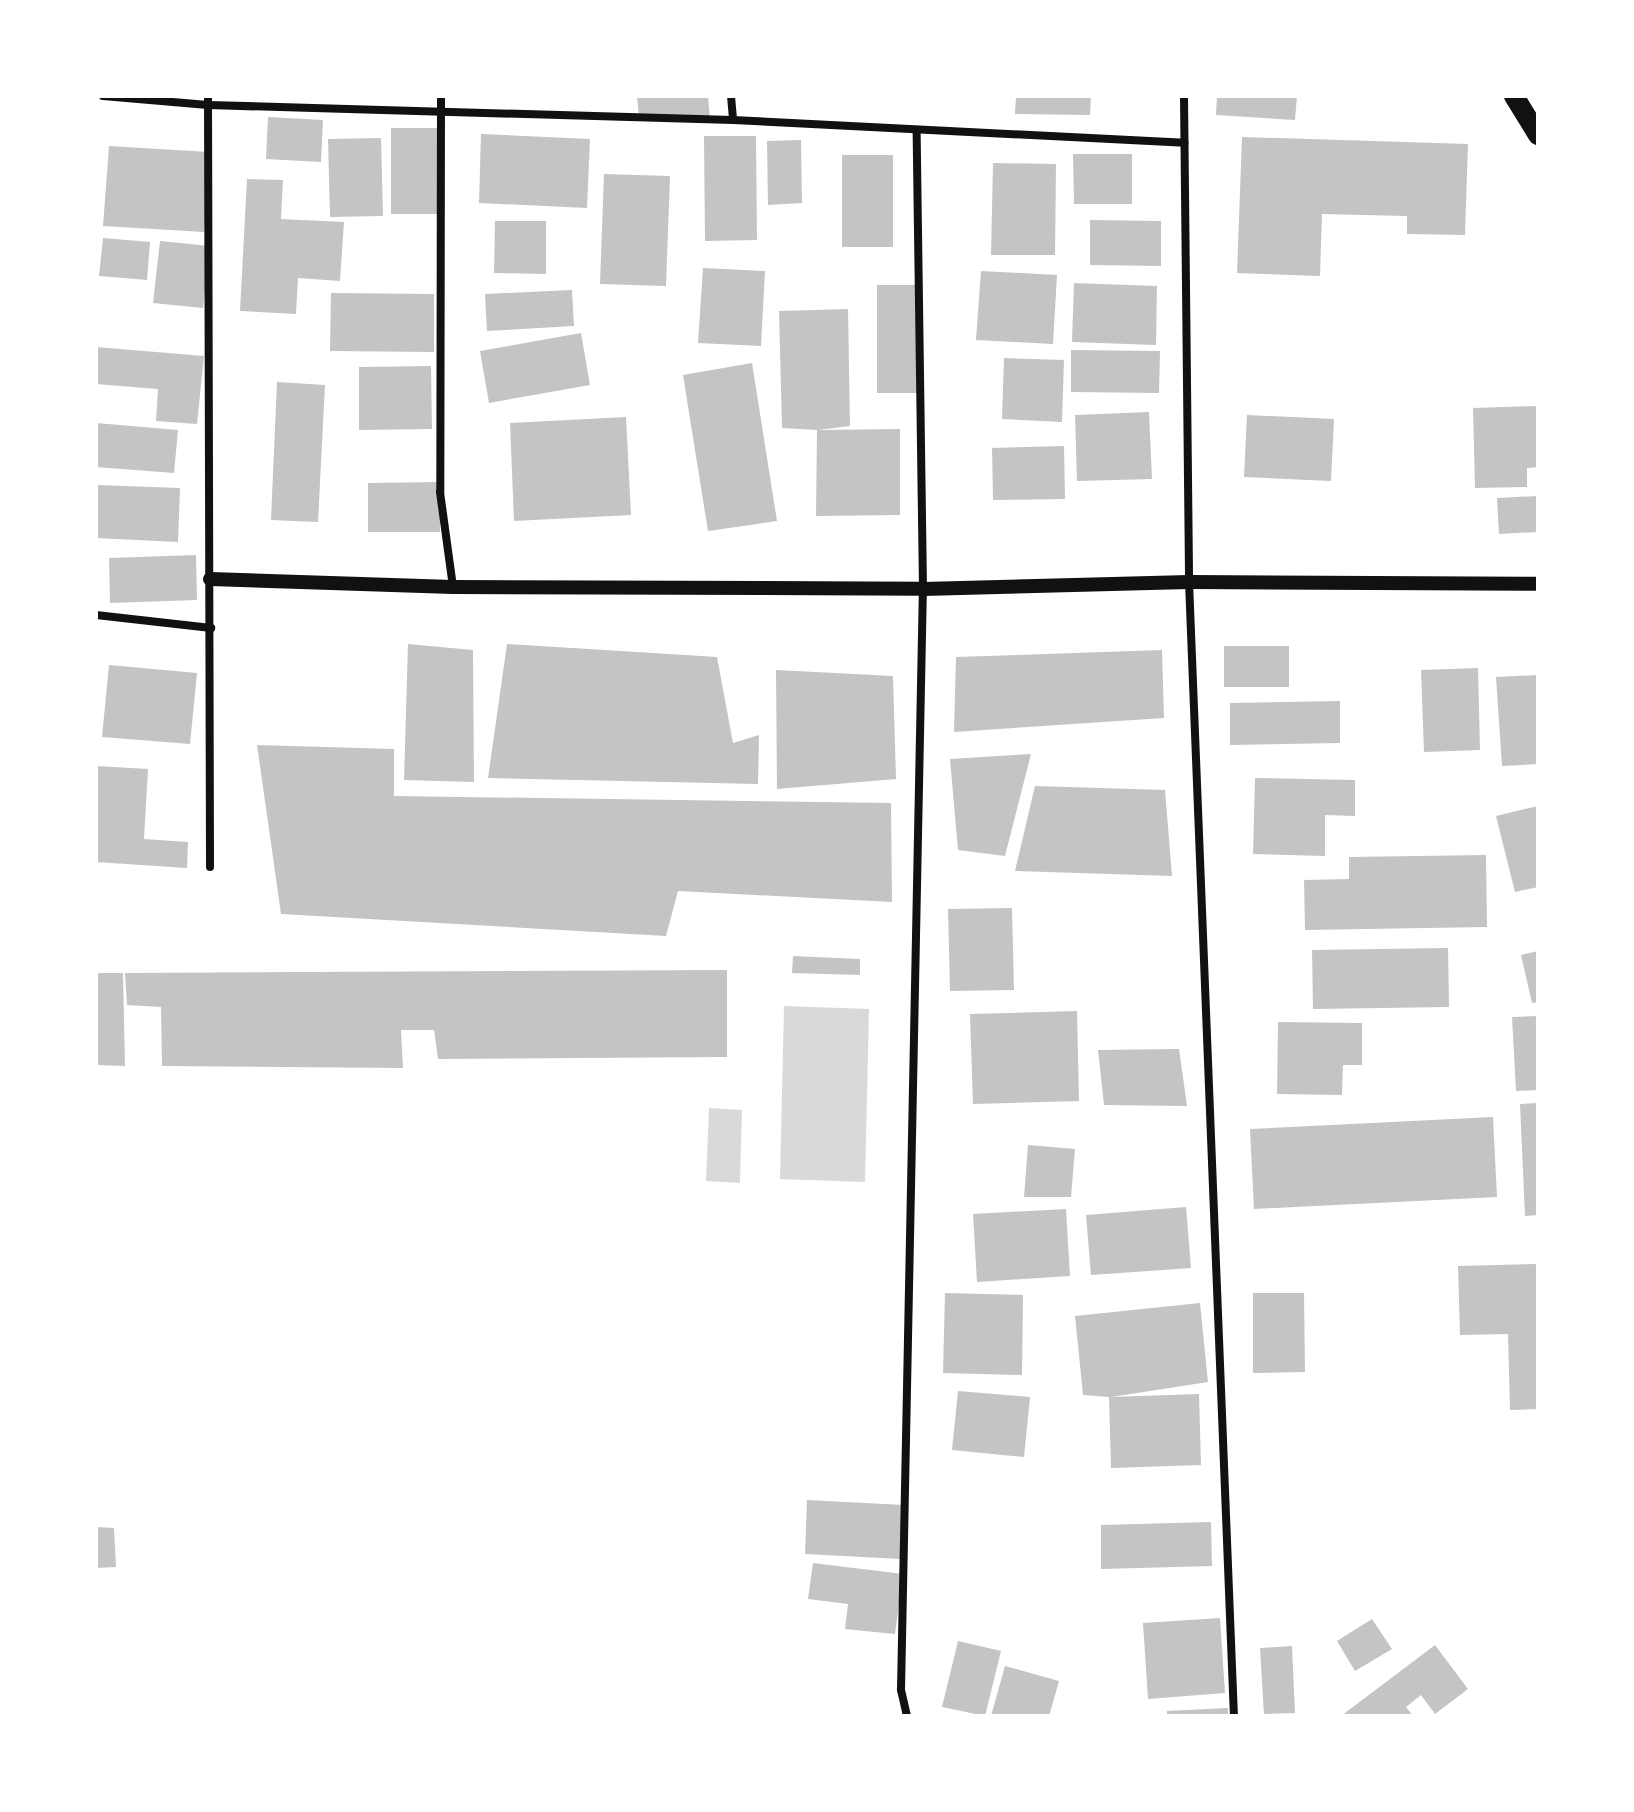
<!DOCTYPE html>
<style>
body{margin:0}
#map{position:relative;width:1634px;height:1812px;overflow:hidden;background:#fff;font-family:"Noto Sans",sans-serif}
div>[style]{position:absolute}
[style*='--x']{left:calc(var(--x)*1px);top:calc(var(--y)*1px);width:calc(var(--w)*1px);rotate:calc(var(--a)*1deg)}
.water>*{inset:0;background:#d9d9d9}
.building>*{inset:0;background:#c4c4c4}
.minor>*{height:8px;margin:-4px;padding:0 4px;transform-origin:4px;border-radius:4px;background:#111}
.tertiary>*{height:14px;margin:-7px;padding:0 7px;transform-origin:7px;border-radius:7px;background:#111}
.primary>*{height:20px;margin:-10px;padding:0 10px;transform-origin:10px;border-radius:10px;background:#111}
span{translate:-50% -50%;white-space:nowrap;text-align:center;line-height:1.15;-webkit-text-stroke:8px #fff;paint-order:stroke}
.frame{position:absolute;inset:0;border:98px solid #fff;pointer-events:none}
</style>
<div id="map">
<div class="water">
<i style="clip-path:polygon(784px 1006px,869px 1009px,865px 1182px,780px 1179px)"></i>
<i style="clip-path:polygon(709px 1108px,742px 1110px,740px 1183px,706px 1181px)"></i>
</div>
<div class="building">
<i style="clip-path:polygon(637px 96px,708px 96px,710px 120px,639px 117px)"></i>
<i style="clip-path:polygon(1016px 96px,1091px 96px,1090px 115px,1015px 114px)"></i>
<i style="clip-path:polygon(1217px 96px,1297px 96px,1295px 120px,1216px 115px)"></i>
<i style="clip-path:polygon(268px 117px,323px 120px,321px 162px,266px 159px)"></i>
<i style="clip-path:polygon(391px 128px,438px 128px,438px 214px,391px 214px)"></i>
<i style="clip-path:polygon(481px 134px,590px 139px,587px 208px,479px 203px)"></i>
<i style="clip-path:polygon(704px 136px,756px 136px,757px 240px,705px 241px)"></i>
<i style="clip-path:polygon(1242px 137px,1468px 144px,1465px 235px,1407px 234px,1407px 216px,1322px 214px,1320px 276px,1237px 273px)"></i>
<i style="clip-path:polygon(381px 138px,383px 216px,330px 217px,328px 139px)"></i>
<i style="clip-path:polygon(801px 140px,802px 203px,768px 205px,767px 141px)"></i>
<i style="clip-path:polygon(109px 146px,209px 152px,204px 232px,103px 226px)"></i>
<i style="clip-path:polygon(1073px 154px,1132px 154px,1132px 204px,1074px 204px)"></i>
<i style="clip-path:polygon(842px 155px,893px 155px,893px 247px,842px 247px)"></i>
<i style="clip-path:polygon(993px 163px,1056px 164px,1055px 255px,991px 255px)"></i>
<i style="clip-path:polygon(604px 174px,670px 176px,666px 286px,600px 284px)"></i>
<i style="clip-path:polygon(247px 179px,283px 180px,281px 219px,344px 222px,340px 281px,298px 278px,296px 314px,240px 311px)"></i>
<i style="clip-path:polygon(1090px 220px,1161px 221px,1161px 266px,1090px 265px)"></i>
<i style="clip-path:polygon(495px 221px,546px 221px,546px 274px,494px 273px)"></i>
<i style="clip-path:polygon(103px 238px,150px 242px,147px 280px,99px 276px)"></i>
<i style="clip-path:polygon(160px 241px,210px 246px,203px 308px,153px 303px)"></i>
<i style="clip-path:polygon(703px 268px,765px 271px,761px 346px,698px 343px)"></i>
<i style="clip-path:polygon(981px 271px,1057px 275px,1053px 344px,976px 340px)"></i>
<i style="clip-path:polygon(1074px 283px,1157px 286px,1156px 345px,1072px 342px)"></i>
<i style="clip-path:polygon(877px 285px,918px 285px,918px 393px,877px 393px)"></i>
<i style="clip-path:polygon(572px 290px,574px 326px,487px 331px,485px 294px)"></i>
<i style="clip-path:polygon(331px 293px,434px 294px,434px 352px,330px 351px)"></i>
<i style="clip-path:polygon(848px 309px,850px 426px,818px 430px,900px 429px,900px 515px,816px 516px,817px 430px,782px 428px,779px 311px)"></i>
<i style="clip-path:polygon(581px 333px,590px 385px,489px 403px,480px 351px)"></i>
<i style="clip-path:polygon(96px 347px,204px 356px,197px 424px,156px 421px,158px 389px,96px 384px)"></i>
<i style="clip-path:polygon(1071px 350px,1160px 351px,1159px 393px,1071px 392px)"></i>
<i style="clip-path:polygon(1004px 358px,1064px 360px,1062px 422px,1002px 419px)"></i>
<i style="clip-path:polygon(752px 363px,777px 521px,708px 531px,683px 375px)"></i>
<i style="clip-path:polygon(431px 366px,432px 429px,359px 430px,359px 367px)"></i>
<i style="clip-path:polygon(277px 382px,325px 385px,318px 522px,271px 520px)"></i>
<i style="clip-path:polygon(1538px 406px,1538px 467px,1527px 468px,1527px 487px,1475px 488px,1473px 408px)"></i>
<i style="clip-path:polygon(1149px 412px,1152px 479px,1077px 481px,1075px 415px)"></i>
<i style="clip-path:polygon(1247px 415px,1334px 419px,1331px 481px,1244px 477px)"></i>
<i style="clip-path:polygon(626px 417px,631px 515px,514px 521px,510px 423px)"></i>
<i style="clip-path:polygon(96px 423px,178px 430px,174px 473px,96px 467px)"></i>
<i style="clip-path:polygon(1064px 446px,1065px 499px,993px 500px,992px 448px)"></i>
<i style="clip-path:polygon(440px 482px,440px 532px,368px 532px,368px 483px)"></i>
<i style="clip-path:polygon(96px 485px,180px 488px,178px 542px,96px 538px)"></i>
<i style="clip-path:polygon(1538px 496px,1538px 532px,1499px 534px,1497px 498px)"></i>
<i style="clip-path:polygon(196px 555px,197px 600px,110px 603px,109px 558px)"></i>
<i style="clip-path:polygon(408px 644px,473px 650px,474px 782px,404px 780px)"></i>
<i style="clip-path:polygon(507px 644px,717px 657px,733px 743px,759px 735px,758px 784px,488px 778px)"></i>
<i style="clip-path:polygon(1224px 646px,1289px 646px,1289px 687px,1224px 687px)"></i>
<i style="clip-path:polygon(1162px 650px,1164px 718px,954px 732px,956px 657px)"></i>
<i style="clip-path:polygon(109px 665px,197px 673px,190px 744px,102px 737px)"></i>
<i style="clip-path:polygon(1478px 668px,1480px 750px,1424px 752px,1421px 670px)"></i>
<i style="clip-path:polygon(776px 670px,893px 676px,896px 779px,777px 789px)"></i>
<i style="clip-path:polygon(1538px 675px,1538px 764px,1502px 766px,1496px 677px)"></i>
<i style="clip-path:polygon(1340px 701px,1340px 743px,1230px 745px,1230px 703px)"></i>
<i style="clip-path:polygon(257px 745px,394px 749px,394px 796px,891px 803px,892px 902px,678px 891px,666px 936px,281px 914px)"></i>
<i style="clip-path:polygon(1031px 754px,1005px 856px,958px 850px,950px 759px)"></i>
<i style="clip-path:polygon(96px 766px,148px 769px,144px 839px,188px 842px,187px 868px,96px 862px)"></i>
<i style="clip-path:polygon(1255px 778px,1355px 780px,1355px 816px,1325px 815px,1325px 856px,1253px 854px)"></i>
<i style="clip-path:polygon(1035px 786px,1165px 790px,1172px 876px,1015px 871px)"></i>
<i style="clip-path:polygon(1538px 806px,1538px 887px,1515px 892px,1496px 816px)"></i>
<i style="clip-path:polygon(1486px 855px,1487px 927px,1305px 930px,1304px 880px,1349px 879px,1349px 857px)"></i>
<i style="clip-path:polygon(1012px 908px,1014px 990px,950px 991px,948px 909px)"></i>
<i style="clip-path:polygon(1448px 948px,1449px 1007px,1313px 1009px,1312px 950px)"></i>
<i style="clip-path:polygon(1538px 951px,1538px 1002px,1532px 1003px,1521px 955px)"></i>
<i style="clip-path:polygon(793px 956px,860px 959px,860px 975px,792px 973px)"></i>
<i style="clip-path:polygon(727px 970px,727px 1057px,438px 1059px,434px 1030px,401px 1030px,403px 1068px,162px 1066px,161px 1007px,127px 1005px,125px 973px)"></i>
<i style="clip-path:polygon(96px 973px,123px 973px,125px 1066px,96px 1065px)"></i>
<i style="clip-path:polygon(1077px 1011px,1079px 1101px,973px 1104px,970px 1014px)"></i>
<i style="clip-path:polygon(1538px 1016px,1538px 1090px,1516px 1091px,1512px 1017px)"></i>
<i style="clip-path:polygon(1278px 1022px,1362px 1023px,1362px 1065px,1343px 1065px,1342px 1095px,1277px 1094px)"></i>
<i style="clip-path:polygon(1179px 1049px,1187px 1106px,1104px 1105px,1098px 1050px)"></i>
<i style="clip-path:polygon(1538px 1103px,1538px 1215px,1525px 1216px,1520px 1104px)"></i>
<i style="clip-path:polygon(1493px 1117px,1497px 1197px,1254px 1209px,1250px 1129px)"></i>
<i style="clip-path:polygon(1028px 1145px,1075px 1149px,1071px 1197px,1024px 1197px)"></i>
<i style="clip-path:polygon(1186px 1207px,1191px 1268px,1091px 1275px,1086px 1215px)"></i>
<i style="clip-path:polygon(1066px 1209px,1070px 1276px,977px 1282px,973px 1214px)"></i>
<i style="clip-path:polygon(1538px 1264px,1538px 1409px,1510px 1410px,1508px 1334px,1460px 1335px,1458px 1266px)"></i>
<i style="clip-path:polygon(945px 1293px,1023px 1295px,1022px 1375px,943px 1373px)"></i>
<i style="clip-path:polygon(1253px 1293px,1304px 1293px,1305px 1372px,1253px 1373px)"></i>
<i style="clip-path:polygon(1200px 1303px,1208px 1382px,1111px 1397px,1199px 1394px,1201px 1465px,1111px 1468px,1109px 1397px,1083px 1395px,1075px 1316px)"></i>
<i style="clip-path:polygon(958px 1391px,1030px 1397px,1024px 1457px,952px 1450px)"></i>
<i style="clip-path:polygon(807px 1500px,904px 1505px,900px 1559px,805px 1554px)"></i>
<i style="clip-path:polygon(1211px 1522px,1212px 1566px,1101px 1569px,1101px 1525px)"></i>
<i style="clip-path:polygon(96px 1527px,114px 1528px,116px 1567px,96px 1568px)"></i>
<i style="clip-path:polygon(813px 1563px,903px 1574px,895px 1634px,845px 1629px,848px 1604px,808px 1599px)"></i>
<i style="clip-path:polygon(1220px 1618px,1225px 1693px,1148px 1699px,1143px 1623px)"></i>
<i style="clip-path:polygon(1372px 1619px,1392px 1649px,1355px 1671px,1337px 1641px)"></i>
<i style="clip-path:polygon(958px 1641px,1001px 1651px,985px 1716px,942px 1707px)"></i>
<i style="clip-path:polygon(1435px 1645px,1468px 1689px,1435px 1714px,1421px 1695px,1406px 1707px,1413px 1716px,1341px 1716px)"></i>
<i style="clip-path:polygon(1292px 1646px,1295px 1713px,1264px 1714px,1260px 1648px)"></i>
<i style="clip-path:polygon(1005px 1666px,1059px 1681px,1049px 1716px,991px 1716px)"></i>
<i style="clip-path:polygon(1228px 1708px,1228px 1716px,1167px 1716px,1167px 1711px)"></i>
</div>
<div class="minor">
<i style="--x:103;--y:96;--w:105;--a:4.9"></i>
<i style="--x:208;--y:105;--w:525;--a:1.64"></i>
<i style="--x:733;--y:120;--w:452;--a:2.9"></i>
<i style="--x:208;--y:96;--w:771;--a:89.85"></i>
<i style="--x:441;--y:96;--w:396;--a:90.1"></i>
<i style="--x:440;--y:492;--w:96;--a:82.2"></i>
<i style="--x:731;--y:96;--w:24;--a:85"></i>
<i style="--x:1184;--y:96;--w:486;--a:89.4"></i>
<i style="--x:1189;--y:582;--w:1135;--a:87.73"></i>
<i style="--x:96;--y:615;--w:116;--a:6.4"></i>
<i style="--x:907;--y:1716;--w:27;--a:-103"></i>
<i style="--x:901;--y:1690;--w:1101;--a:-88.86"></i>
<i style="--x:923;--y:589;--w:456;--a:-90.8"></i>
</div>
<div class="tertiary">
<i style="--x:210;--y:579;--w:243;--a:1.9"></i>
<i style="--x:453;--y:587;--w:470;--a:0.2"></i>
<i style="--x:923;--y:589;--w:266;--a:-1.5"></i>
<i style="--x:1189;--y:582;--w:349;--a:0.3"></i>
</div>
<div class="primary">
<i style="--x:1514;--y:96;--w:46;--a:58.4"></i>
</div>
<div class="frame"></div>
</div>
